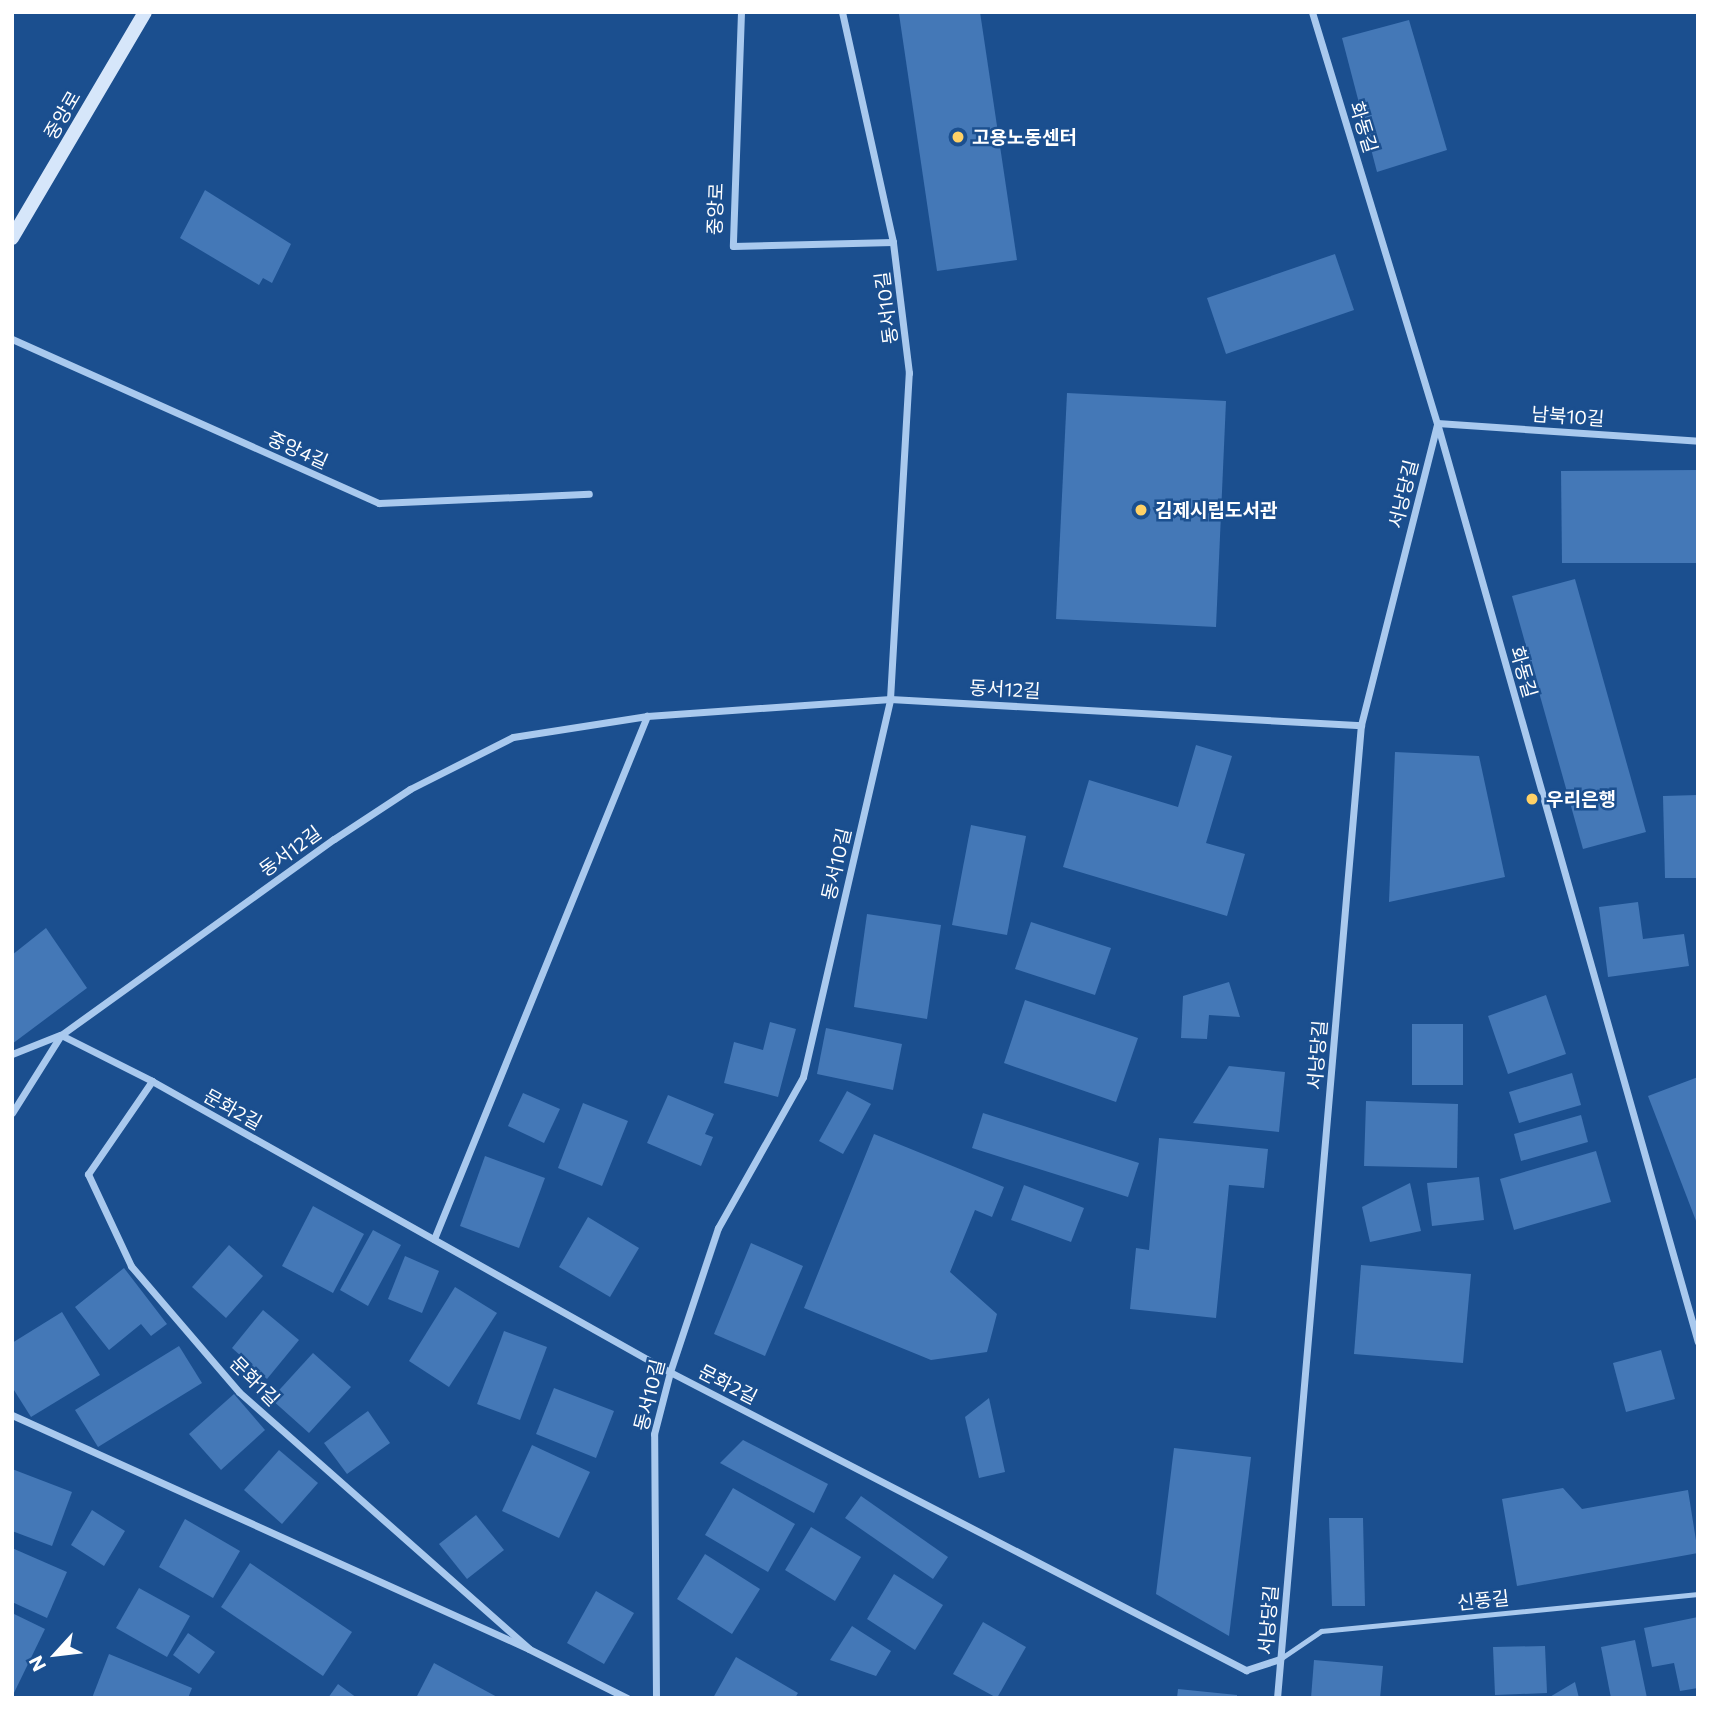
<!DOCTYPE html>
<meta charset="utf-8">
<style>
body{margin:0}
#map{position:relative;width:1710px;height:1710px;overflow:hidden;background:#1b4f8f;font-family:Commissioner,"Noto Sans KR",sans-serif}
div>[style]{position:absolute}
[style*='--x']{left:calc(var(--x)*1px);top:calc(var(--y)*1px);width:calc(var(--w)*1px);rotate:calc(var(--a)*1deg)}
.building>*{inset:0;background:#4478b7}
.lane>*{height:5px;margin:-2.5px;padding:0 2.5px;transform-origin:2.5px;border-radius:2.5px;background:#a9c9ee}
.street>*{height:7px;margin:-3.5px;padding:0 3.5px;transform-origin:3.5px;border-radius:3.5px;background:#a9c9ee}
.secondary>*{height:14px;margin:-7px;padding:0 7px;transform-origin:7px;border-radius:7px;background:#d6e6fa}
.dots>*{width:19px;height:19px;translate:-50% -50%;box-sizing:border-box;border:4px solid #1b4f8f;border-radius:50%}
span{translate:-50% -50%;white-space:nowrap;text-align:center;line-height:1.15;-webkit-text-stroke:5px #1b4f8f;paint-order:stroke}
.street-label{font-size:19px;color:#fff}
.poi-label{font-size:19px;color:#fff;font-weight:700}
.left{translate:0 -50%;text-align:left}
.frame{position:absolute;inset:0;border:14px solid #fff;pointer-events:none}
.north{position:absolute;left:21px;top:1619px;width:70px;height:70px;-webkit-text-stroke:5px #1b4f8f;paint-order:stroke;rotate:243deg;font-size:19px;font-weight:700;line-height:28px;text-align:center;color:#fff}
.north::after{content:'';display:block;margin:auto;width:24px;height:32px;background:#fff;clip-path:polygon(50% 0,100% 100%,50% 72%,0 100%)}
</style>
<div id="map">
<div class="building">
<i style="clip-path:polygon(911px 12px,980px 12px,1017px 260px,937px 271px,899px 14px)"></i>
<i style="clip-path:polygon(1409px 20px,1447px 150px,1377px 172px,1342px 38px)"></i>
<i style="clip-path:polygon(205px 190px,291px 244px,272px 283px,263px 278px,259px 285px,180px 238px)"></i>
<i style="clip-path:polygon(1335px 254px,1354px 310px,1226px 354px,1207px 298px)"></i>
<i style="clip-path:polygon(1067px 393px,1226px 401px,1216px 627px,1056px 619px)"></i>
<i style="clip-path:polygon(1698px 470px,1698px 563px,1562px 563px,1561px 471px)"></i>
<i style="clip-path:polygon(1575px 579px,1646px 832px,1583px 849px,1512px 596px)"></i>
<i style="clip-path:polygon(1196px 745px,1232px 756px,1206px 843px,1245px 854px,1227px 916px,1063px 867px,1089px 780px,1178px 807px)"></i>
<i style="clip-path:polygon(1395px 752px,1479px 756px,1505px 877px,1389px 902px)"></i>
<i style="clip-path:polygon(1698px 795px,1698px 878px,1665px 878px,1663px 796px)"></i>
<i style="clip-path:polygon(971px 825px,1026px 836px,1007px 935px,952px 925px)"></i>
<i style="clip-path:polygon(1638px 902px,1643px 939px,1684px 934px,1689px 966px,1608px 977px,1599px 907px)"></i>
<i style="clip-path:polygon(867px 914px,941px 925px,927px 1019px,854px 1007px)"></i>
<i style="clip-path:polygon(1031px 922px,1111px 948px,1095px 995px,1015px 969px)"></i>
<i style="clip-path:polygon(46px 928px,87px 988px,12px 1044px,12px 955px)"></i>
<i style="clip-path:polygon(1229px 982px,1240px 1017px,1209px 1015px,1207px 1039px,1181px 1038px,1183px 996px)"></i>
<i style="clip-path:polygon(1546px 995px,1566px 1054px,1508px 1074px,1488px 1016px)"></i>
<i style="clip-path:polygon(1025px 1000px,1138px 1038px,1116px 1102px,1004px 1063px)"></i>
<i style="clip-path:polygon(770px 1022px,796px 1029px,778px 1097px,724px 1083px,734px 1042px,763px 1050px)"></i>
<i style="clip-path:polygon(1412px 1024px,1463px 1024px,1463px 1085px,1412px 1085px)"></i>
<i style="clip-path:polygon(826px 1028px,902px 1044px,893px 1090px,817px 1074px)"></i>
<i style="clip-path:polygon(1229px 1066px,1285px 1072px,1279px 1132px,1193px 1123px)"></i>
<i style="clip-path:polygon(1572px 1073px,1581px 1105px,1519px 1123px,1509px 1092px)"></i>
<i style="clip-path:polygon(1698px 1077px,1698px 1226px,1648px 1096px)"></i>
<i style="clip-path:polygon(847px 1091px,871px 1104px,843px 1154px,819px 1141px)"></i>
<i style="clip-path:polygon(523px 1093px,560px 1109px,544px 1143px,508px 1126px)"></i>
<i style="clip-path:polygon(668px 1095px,714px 1114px,705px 1134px,713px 1137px,701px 1166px,647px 1143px)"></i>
<i style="clip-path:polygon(1366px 1101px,1458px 1104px,1457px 1168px,1364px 1166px)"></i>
<i style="clip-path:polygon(583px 1103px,628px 1121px,602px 1186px,558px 1168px)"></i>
<i style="clip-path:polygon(983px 1113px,1139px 1163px,1128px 1197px,972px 1148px)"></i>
<i style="clip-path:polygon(1581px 1115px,1588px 1142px,1521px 1161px,1514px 1134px)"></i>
<i style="clip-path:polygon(874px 1134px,1004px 1187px,992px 1217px,975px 1210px,950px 1272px,997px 1314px,987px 1352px,931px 1360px,804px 1308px)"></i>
<i style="clip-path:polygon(1159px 1138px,1268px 1149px,1264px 1188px,1229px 1185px,1216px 1318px,1130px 1309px,1136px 1248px,1149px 1250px)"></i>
<i style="clip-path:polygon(1596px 1151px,1611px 1202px,1514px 1230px,1500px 1179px)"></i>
<i style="clip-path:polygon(485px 1156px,545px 1178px,519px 1248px,460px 1226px)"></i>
<i style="clip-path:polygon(1479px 1177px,1484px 1220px,1432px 1226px,1427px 1183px)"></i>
<i style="clip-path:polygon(1410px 1183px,1421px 1231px,1370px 1242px,1362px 1207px)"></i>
<i style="clip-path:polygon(1024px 1185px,1084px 1208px,1071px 1242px,1011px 1220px)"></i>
<i style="clip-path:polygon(313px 1206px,364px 1234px,333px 1293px,282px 1266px)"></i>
<i style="clip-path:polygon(588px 1217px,639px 1248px,610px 1297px,559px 1267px)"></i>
<i style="clip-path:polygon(373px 1230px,401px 1245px,368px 1306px,340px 1290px)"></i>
<i style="clip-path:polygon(751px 1243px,803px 1266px,765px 1356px,714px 1334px)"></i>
<i style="clip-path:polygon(229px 1245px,263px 1276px,226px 1318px,192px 1287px)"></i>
<i style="clip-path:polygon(405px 1256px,439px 1271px,422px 1313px,388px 1299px)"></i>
<i style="clip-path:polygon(1361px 1265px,1471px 1274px,1463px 1363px,1354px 1354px)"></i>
<i style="clip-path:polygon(124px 1268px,167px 1324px,151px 1336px,141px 1324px,109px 1350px,75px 1307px)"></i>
<i style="clip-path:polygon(455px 1287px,497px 1313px,449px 1387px,409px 1361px)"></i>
<i style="clip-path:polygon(263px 1310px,299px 1340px,267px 1379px,232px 1348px)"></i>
<i style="clip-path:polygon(62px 1312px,100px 1375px,31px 1417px,12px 1387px,12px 1343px)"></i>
<i style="clip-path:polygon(504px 1331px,547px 1347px,520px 1420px,477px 1404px)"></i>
<i style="clip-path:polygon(179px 1346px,202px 1383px,98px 1447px,75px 1410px)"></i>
<i style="clip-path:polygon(1661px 1350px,1675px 1399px,1626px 1412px,1613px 1363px)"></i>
<i style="clip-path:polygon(313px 1353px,351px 1387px,309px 1433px,271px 1399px)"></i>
<i style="clip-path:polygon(554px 1388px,614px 1411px,596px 1458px,536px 1434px)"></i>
<i style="clip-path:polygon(234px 1394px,265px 1430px,221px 1470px,189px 1434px)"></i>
<i style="clip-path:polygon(989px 1398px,1005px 1472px,979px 1478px,965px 1417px)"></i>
<i style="clip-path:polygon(368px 1411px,390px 1443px,347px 1474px,324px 1443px)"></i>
<i style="clip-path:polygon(743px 1440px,828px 1484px,814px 1513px,720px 1463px)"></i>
<i style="clip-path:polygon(532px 1445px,590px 1472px,559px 1538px,502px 1511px)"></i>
<i style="clip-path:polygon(1174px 1448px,1251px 1457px,1229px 1636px,1156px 1594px)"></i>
<i style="clip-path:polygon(279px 1450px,318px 1483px,282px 1524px,244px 1490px)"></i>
<i style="clip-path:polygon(12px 1469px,72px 1492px,52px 1546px,12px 1531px)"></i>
<i style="clip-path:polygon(733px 1488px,795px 1524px,768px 1572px,705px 1535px)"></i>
<i style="clip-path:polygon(1563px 1488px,1582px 1509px,1688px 1490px,1698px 1553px,1517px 1586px,1502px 1499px)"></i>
<i style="clip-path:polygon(861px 1496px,948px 1557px,933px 1579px,845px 1518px)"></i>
<i style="clip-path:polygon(92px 1510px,125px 1531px,104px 1566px,71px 1545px)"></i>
<i style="clip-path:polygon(476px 1515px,504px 1550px,467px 1579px,439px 1544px)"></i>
<i style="clip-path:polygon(1329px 1518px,1363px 1518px,1365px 1606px,1332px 1606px)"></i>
<i style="clip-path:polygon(185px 1519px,240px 1551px,213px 1598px,159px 1567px)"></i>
<i style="clip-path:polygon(811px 1527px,861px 1557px,835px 1601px,785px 1570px)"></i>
<i style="clip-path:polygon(12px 1548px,67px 1572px,47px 1618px,12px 1602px)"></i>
<i style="clip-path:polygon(705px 1554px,760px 1589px,732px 1634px,677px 1599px)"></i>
<i style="clip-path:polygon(250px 1563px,352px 1632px,323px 1676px,221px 1607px)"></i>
<i style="clip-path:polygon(894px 1574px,943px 1605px,915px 1650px,867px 1619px)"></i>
<i style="clip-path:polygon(139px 1588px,190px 1616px,167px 1657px,116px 1628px)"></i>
<i style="clip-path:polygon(596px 1591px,634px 1613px,604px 1664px,567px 1643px)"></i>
<i style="clip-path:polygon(12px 1613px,45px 1629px,12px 1697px)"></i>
<i style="clip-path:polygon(1698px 1617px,1698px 1688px,1680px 1691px,1674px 1663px,1652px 1667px,1644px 1628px)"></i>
<i style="clip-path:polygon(983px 1622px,1026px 1647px,997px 1698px,953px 1674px)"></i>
<i style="clip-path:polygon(852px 1626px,891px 1651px,876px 1676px,830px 1660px)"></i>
<i style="clip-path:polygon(188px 1633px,215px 1652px,199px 1674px,173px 1655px)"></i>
<i style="clip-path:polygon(1635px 1640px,1647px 1698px,1611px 1698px,1601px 1647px)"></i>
<i style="clip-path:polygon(1545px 1646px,1547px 1693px,1495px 1695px,1493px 1647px)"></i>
<i style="clip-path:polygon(109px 1654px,192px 1688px,188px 1698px,92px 1698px)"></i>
<i style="clip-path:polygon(736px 1657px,798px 1693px,795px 1698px,713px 1698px)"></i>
<i style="clip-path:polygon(1314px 1660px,1383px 1666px,1380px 1698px,1311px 1698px)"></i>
<i style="clip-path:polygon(434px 1663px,499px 1698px,416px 1698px)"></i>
<i style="clip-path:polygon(1575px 1682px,1579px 1698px,1548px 1698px)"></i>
<i style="clip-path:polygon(338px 1684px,357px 1698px,328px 1698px)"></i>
<i style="clip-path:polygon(1178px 1689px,1237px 1695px,1237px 1698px,1177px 1698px)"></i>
</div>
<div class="lane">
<i style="--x:1280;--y:1659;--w:50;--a:-34.3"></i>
<i style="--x:1321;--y:1631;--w:379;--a:-5.6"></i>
</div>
<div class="street">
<i style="--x:741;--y:12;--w:234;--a:92"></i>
<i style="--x:733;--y:246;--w:160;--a:-1.4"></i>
<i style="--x:1312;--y:12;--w:430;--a:73.1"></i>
<i style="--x:1437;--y:423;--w:955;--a:74.15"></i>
<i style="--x:12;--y:339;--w:402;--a:24.1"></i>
<i style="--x:379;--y:503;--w:210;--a:-2.5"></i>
<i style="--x:1437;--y:423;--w:262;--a:3.9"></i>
<i style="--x:61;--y:1035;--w:102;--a:26.8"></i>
<i style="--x:152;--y:1081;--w:594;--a:29.33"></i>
<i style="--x:670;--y:1372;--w:649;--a:27.36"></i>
<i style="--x:1246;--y:1670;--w:36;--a:-18"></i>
<i style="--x:12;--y:1054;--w:52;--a:-21.6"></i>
<i style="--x:152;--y:1081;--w:113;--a:124.5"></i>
<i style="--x:88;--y:1174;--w:102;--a:64.9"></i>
<i style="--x:131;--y:1266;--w:166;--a:49.4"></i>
<i style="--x:239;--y:1392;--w:387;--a:41.5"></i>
<i style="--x:12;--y:1113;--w:92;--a:-57.9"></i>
<i style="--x:61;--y:1035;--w:336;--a:-35.7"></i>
<i style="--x:334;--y:839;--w:91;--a:-33.3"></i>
<i style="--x:410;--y:789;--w:115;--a:-26.8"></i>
<i style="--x:513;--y:737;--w:136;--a:-8.9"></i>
<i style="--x:647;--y:716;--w:244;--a:-4"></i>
<i style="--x:890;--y:699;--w:472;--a:3.2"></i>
<i style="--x:434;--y:1239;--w:565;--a:-67.84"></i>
<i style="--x:12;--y:1415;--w:567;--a:24.35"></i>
<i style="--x:529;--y:1649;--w:110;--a:26.6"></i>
<i style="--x:656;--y:1698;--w:264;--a:-90.4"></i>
<i style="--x:654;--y:1434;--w:64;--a:-75.5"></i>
<i style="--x:670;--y:1372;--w:152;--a:-71.6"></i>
<i style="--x:718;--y:1228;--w:173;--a:-60.6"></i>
<i style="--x:803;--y:1077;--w:388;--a:-77"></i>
<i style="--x:890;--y:699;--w:327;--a:-86.7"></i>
<i style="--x:909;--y:373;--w:132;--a:-97"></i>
<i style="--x:893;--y:242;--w:236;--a:-102.5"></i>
<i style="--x:1277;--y:1698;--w:977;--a:-85.07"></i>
<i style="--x:1361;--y:725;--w:310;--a:-75.8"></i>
</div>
<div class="secondary">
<i style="--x:12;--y:238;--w:262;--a:-59.5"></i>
</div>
<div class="dots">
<i style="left:958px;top:137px;background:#ffd166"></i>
<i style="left:1141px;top:510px;background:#ffd166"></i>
<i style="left:1532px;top:799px;background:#ffd166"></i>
</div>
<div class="street-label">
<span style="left:62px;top:115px;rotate:-60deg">중앙로</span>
<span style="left:1364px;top:127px;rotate:73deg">화동길</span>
<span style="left:715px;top:209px;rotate:-88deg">중앙로</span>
<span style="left:886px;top:308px;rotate:-97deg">동서10길</span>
<span style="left:1568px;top:416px;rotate:4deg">남북10길</span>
<span style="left:298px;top:450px;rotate:24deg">중앙4길</span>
<span style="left:1403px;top:494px;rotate:-76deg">서낭당길</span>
<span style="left:1524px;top:672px;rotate:74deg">화동길</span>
<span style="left:1005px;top:689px;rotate:3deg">동서12길</span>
<span style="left:290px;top:851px;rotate:-36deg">동서12길</span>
<span style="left:836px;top:864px;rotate:-77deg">동서10길</span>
<span style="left:1317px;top:1055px;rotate:-85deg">서낭당길</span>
<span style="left:233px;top:1109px;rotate:29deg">문화2길</span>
<span style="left:255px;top:1381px;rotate:45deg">문화1길</span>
<span style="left:728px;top:1384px;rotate:27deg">문화2길</span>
<span style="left:649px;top:1395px;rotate:-76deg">동서10길</span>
<span style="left:1483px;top:1600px;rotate:-6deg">신풍길</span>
<span style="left:1268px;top:1620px;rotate:-85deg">서낭당길</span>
</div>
<div class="poi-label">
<span class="left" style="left:972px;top:137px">고용노동센터</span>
<span class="left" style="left:1155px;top:510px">김제시립도서관</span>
<span class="left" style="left:1546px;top:799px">우리은행</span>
</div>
<div class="frame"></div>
<div class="north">N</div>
</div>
